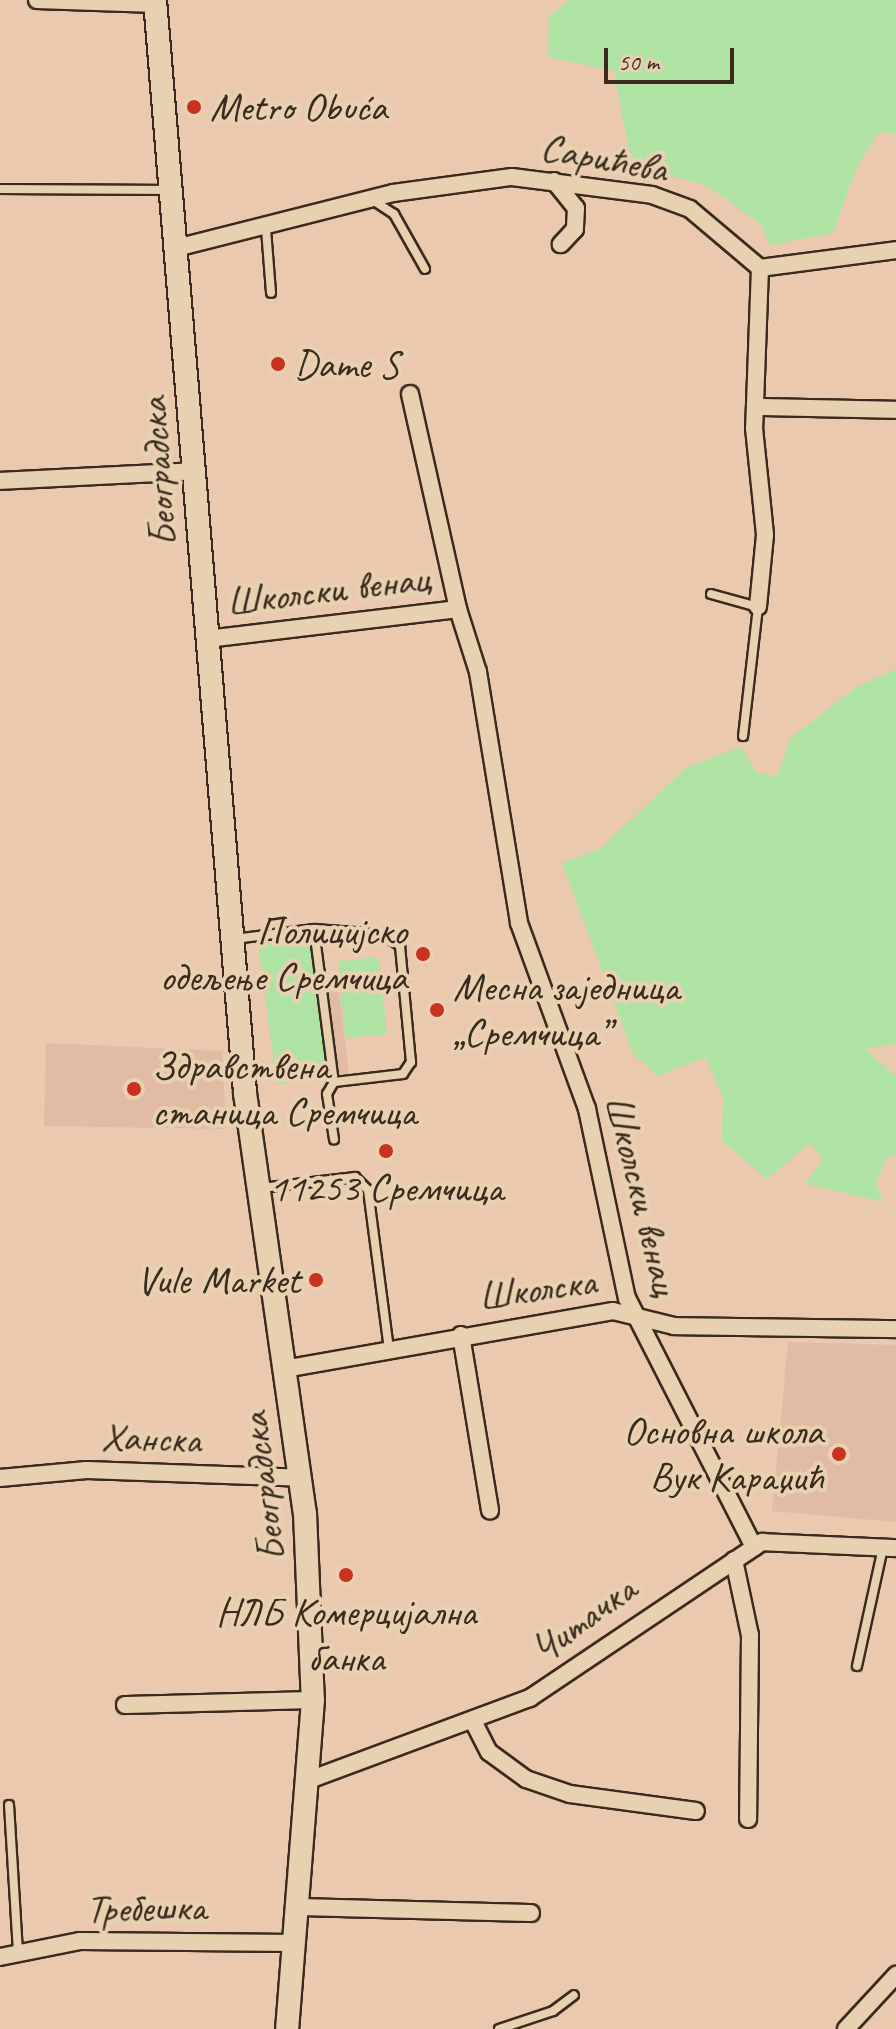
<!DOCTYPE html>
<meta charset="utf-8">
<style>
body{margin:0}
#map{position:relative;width:896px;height:2029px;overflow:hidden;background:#eac9ae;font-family:Caveat,sans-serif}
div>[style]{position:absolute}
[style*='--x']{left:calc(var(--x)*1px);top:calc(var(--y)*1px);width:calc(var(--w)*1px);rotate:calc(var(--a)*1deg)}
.built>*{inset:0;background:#e2bba4}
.green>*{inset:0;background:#afe3a4}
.roads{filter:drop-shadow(2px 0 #3b2a1e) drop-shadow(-2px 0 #3b2a1e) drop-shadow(0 2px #3b2a1e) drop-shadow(0 -2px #3b2a1e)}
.lane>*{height:8px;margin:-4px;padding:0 4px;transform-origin:4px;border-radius:4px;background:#e8d1b1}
.street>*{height:16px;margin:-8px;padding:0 8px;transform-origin:8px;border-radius:8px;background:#e8d1b1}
.secondary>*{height:22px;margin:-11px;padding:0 11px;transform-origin:11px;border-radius:11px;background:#e8d1b1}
.dots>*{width:22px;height:22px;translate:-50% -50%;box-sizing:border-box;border:4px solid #e8d1b1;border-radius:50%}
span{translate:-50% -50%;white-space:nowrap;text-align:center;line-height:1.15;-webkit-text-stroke:8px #e8d1b1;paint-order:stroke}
.poi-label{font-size:40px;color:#3b2a1e}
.left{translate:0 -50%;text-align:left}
.right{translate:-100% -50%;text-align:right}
.street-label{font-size:40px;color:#3b2a1e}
.scale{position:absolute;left:604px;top:48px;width:130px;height:36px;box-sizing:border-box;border:4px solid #3b2a1e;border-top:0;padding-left:10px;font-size:24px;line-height:28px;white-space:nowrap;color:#3b2a1e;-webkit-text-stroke:6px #e8d1b1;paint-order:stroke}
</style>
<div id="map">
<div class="built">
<i style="clip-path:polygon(338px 983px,349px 1073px,338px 1074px,327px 984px)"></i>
<i style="clip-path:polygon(46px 1043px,222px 1051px,226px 1129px,44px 1126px)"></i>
<i style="clip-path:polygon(788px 1342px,896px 1345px,896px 1522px,772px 1511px)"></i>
</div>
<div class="green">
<i style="clip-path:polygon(569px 0,896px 0,896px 134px,879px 132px,857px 166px,833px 233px,769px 245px,762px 225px,706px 185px,632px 166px,614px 71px,548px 57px,549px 16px)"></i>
<i style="clip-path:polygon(896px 669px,896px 1044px,865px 1049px,896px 1076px,896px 1156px,888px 1155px,876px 1183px,883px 1202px,805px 1184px,823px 1158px,810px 1143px,767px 1179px,722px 1141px,723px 1099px,706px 1057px,658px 1076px,633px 1054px,562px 863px,600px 849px,687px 767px,741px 747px,757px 773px,777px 776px,790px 739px,855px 688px)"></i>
<i style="clip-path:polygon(312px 937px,326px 1067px,321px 1078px,277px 1085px,258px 944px)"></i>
<i style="clip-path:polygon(379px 957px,387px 1034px,345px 1038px,338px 961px)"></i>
</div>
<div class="roads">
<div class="lane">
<i style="--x:0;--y:189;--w:170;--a:0.3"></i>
<i style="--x:374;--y:201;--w:24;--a:33"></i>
<i style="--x:394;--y:214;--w:63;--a:60.6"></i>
<i style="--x:266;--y:229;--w:64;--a:85.5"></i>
<i style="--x:711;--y:594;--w:49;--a:15.5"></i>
<i style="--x:758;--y:607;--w:130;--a:96.6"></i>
<i style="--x:314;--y:929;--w:154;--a:82.6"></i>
<i style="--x:234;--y:939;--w:81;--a:-7.1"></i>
<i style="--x:314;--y:929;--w:69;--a:4.1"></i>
<i style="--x:383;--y:934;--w:21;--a:35"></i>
<i style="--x:400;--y:946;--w:117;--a:84.6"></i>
<i style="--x:411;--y:1062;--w:14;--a:124"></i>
<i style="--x:403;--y:1074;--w:69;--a:173.4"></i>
<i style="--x:334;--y:1082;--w:14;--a:120"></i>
<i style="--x:327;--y:1094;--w:46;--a:81.2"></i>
<i style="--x:261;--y:1188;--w:95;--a:-6.7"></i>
<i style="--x:355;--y:1177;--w:18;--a:45"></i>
<i style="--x:368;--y:1190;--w:161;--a:82.5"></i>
<i style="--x:857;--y:1666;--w:121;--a:-77.6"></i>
<i style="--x:9;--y:1805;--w:148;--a:86.5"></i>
<i style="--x:499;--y:2029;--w:57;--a:-18.4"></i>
<i style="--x:553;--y:2011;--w:26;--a:-37"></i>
</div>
<div class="street">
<i style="--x:37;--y:0;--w:118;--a:1.9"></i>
<i style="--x:554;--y:181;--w:35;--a:51"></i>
<i style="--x:576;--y:208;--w:21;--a:93"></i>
<i style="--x:575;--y:229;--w:21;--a:133"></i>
<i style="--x:176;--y:248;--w:224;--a:-14.2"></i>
<i style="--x:393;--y:193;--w:120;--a:-7.7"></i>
<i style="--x:512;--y:177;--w:141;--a:7.3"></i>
<i style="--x:652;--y:195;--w:40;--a:20.2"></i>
<i style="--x:690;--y:209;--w:92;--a:40.1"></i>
<i style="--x:760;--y:268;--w:160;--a:92.1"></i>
<i style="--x:754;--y:428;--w:108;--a:84.1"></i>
<i style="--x:765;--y:535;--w:72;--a:95.6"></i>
<i style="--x:760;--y:268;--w:137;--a:-7.5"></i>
<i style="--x:410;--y:394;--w:220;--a:77.4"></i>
<i style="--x:758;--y:407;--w:138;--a:1.2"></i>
<i style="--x:0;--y:481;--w:195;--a:-2.9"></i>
<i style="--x:207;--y:639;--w:253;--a:-6.8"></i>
<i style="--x:458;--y:609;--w:66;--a:72.4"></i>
<i style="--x:478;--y:672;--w:254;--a:80.7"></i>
<i style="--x:519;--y:923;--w:198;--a:69.9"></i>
<i style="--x:587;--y:1109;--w:193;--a:78.1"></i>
<i style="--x:627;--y:1298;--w:280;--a:63"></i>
<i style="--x:461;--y:1335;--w:178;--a:80.6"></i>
<i style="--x:284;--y:1369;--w:334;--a:-10"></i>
<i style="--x:613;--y:1311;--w:63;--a:13.8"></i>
<i style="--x:674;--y:1326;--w:222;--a:0.8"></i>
<i style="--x:0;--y:1478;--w:87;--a:-5.3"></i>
<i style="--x:87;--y:1470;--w:214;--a:2.1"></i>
<i style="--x:734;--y:1560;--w:77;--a:78"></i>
<i style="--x:750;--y:1635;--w:184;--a:90.6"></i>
<i style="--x:125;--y:1705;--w:188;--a:-1.5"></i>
<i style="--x:473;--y:1721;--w:35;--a:63"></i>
<i style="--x:489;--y:1752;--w:46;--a:36.1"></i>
<i style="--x:526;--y:1779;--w:46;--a:18.8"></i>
<i style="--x:570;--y:1794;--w:127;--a:7.7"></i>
<i style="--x:309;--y:1780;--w:236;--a:-20.4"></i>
<i style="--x:530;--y:1698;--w:280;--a:-33.9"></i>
<i style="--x:762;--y:1542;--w:134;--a:2.6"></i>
<i style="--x:298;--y:1907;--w:233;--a:1.5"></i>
<i style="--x:0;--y:1957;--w:82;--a:-11.3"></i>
<i style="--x:80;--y:1941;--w:215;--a:0.5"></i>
<i style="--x:846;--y:2029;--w:74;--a:-47.2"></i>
</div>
<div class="secondary">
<i style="--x:155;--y:0;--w:1097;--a:85.29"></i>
<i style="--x:245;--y:1093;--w:424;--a:81.9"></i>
<i style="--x:305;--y:1513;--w:187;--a:87.6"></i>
<i style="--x:313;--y:1700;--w:330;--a:94.5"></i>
</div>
</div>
<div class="dots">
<i style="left:194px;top:107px;background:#c8321e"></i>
<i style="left:278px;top:364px;background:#c8321e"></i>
<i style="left:423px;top:954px;background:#c8321e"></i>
<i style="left:437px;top:1010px;background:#c8321e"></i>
<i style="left:134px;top:1089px;background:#c8321e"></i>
<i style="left:386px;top:1151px;background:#c8321e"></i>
<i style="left:316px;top:1280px;background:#c8321e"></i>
<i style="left:839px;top:1454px;background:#c8321e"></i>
<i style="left:346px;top:1575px;background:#c8321e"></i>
</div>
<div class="poi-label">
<span class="left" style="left:210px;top:107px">Metro Obuća</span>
<span class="left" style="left:294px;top:364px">Dame S</span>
<span class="right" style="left:407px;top:954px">Полицијско<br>одељење Сремчица</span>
<span class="left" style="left:453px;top:1010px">Месна заједница<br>„Сремчица”</span>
<span class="left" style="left:152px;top:1089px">Здравствена<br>станица Сремчица</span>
<span style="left:386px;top:1188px">11253 Сремчица</span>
<span class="right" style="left:300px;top:1280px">Vule Market</span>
<span class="right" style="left:823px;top:1454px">Основна школа<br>Вук Караџић</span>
<span style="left:346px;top:1635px">НЛБ Комерцијална<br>банка</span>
</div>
<div class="street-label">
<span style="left:604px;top:158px;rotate:10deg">Сарићева</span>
<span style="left:158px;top:472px;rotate:-94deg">Београдска</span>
<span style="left:328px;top:590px;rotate:-7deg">Школски венац</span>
<span style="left:642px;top:1195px;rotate:76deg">Школски венац</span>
<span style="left:537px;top:1289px;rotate:-8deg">Школска</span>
<span style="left:151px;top:1438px;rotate:2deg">Ханска</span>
<span style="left:263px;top:1487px;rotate:-97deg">Београдска</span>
<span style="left:583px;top:1619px;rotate:-36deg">Читачка</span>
<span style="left:146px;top:1908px;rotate:-1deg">Требешка</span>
</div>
<div class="scale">50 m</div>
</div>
